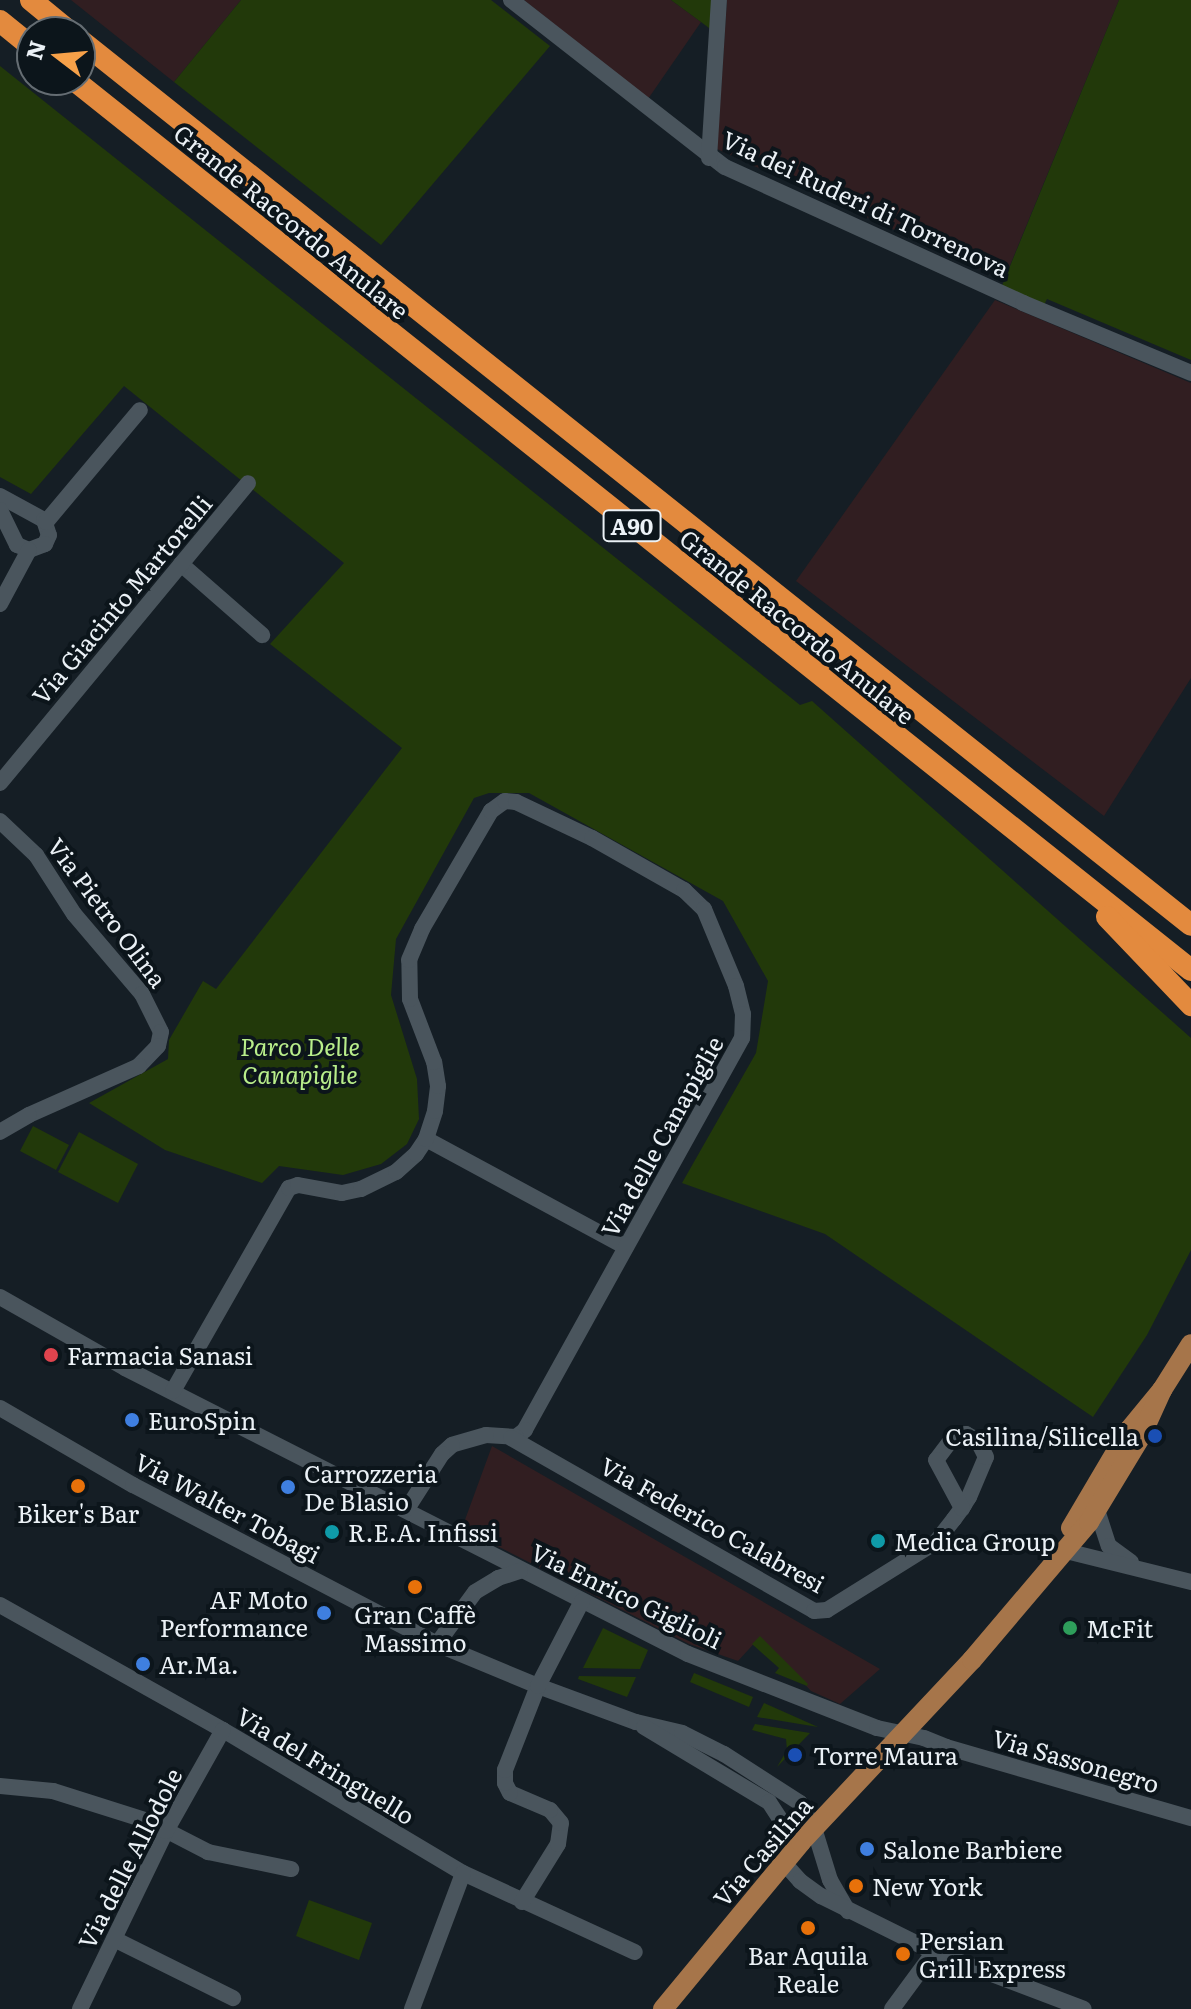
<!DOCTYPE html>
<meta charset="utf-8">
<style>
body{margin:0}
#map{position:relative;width:1191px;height:2009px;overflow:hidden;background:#151e25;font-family:Literata,serif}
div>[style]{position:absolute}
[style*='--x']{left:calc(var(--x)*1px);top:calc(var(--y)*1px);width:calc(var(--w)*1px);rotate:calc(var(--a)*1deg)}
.industrial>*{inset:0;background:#311e21}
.green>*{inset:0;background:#22390a}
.minor>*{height:16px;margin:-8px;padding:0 8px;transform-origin:8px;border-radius:8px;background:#4a555d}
.major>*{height:20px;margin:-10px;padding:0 10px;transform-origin:10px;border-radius:10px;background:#a6754a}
.highway>*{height:22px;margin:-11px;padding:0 11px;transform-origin:11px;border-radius:11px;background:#e38a3e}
.dots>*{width:22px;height:22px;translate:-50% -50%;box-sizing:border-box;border:4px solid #0c151b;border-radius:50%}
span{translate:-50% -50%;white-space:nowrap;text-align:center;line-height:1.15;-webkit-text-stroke:8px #0c151b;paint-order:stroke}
.shield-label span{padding:2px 6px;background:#0c151b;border:2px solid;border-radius:6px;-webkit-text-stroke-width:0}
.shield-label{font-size:22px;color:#ebf1f6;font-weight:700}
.street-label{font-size:24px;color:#ebf1f6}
.park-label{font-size:24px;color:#b9ee8b;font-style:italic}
.poi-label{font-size:24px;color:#ebf1f6}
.left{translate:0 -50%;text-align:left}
.right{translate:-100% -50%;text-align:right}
.north{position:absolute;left:16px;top:16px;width:80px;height:80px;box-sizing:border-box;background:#0c151b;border:2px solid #656d73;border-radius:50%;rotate:286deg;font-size:22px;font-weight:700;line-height:32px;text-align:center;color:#ebf1f6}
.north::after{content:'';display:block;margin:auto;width:28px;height:36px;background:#f7a149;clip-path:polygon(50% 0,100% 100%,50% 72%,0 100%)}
</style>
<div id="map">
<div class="industrial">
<i style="clip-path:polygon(71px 0,241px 0,174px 82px)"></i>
<i style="clip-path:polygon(524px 0,671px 0,701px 22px,648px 99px)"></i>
<i style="clip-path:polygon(727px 0,1119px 0,1004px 280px,717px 149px)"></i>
<i style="clip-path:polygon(995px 300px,1191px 383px,1191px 678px,1104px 816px,796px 581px)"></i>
<i style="clip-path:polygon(492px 1446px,880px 1669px,840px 1704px,811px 1691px,760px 1637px,738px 1661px,689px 1644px,462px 1528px)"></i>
</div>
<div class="green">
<i style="clip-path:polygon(241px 0,491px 0,550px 46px,381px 245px,174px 82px)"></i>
<i style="clip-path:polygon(671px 0,719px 0,717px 34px,701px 22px)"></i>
<i style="clip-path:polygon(1119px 0,1191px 0,1191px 360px,1047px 299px,1041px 311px,999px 293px)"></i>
<i style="clip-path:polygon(0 66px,800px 705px,812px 701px,1191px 1038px,1191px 1250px,1147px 1335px,1093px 1417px,825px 1234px,682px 1183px,756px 1053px,768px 981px,723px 901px,529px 793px,489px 793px,474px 798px,396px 939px,391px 995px,417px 1079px,419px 1119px,407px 1144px,381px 1164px,343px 1175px,279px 1166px,262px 1183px,165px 1150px,89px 1103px,168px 1059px,169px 1040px,203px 981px,216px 989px,402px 748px,270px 644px,344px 563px,124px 386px,31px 494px,0 477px)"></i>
<i style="clip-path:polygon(33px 1126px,69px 1145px,56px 1170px,20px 1151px)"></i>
<i style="clip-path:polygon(79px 1132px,138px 1164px,118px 1203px,58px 1172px)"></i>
<i style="clip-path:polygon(603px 1628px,648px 1650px,640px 1669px,583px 1668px)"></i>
<i style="clip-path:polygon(760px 1636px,808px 1684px,807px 1686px,775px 1673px,779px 1668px,752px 1644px)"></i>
<i style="clip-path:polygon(694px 1673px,753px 1697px,749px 1707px,690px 1682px)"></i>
<i style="clip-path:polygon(579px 1676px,580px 1676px,636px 1677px,627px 1697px,578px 1679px)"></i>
<i style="clip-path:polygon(764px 1703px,818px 1727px,757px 1717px)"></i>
<i style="clip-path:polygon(755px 1724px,810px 1733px,777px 1767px,787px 1750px,786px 1739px,752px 1730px)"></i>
<i style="clip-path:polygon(309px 1900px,372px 1923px,359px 1960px,296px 1936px)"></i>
</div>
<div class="minor">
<i style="--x:511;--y:0;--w:271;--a:38"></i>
<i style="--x:725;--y:167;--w:328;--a:24.5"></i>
<i style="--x:1023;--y:303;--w:182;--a:22.6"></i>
<i style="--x:709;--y:158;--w:158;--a:-86.4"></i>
<i style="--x:0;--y:496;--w:50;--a:28.6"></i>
<i style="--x:44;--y:520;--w:16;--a:72"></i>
<i style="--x:49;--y:535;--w:10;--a:114"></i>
<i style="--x:45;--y:544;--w:17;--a:159"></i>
<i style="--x:29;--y:550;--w:13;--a:-157"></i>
<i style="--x:17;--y:545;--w:39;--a:-116"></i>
<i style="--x:46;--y:522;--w:146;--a:-50"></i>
<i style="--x:181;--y:564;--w:108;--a:41.2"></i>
<i style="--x:0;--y:604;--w:61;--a:-61.8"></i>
<i style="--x:0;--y:783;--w:389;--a:-50.4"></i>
<i style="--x:0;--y:821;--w:50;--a:43.4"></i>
<i style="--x:36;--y:855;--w:70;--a:57.2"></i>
<i style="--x:74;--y:914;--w:105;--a:49.6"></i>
<i style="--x:142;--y:994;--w:42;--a:63.4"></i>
<i style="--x:161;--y:1032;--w:14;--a:102"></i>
<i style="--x:158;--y:1046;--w:28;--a:134"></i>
<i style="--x:139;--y:1066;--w:120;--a:156"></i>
<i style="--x:29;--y:1115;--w:34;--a:150"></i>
<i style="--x:426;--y:1139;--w:227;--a:28.4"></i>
<i style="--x:0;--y:1297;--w:144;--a:29.6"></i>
<i style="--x:125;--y:1368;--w:631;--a:26.93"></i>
<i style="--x:688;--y:1654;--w:203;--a:21.4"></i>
<i style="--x:877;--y:1728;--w:48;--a:12"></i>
<i style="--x:924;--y:1738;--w:24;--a:22"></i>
<i style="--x:946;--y:1747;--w:255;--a:16.2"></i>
<i style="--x:173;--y:1391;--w:234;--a:-60.3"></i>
<i style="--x:289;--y:1188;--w:9;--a:-18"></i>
<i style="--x:298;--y:1185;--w:45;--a:10.3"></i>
<i style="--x:342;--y:1193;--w:19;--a:-12"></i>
<i style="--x:361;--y:1189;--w:39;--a:-26"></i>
<i style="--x:396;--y:1172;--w:27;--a:-42"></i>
<i style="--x:416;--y:1154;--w:18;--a:-56"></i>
<i style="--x:426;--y:1139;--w:29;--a:-72"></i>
<i style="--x:435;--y:1111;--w:25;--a:-83"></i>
<i style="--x:438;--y:1086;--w:24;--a:-99"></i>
<i style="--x:434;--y:1062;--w:67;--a:-110.9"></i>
<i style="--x:410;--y:999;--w:39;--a:-91"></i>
<i style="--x:409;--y:960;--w:34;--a:-67"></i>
<i style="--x:422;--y:929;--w:137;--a:-59.7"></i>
<i style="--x:491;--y:811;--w:17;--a:-36"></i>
<i style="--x:505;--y:801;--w:11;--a:5"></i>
<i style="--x:516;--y:802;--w:84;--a:25.3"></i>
<i style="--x:592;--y:838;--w:106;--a:29.5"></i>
<i style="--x:684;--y:890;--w:28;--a:44"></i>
<i style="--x:704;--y:909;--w:83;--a:67.4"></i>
<i style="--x:736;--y:986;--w:29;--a:76"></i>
<i style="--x:743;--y:1014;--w:24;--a:92"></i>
<i style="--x:742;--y:1038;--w:448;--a:119"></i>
<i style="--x:525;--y:1430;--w:11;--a:142"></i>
<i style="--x:516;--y:1437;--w:30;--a:-176"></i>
<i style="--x:486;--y:1435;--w:35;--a:164"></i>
<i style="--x:452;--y:1445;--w:13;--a:138"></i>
<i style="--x:442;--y:1454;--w:65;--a:122.5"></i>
<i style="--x:0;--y:1408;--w:154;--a:30.1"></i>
<i style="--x:133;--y:1485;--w:343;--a:27.6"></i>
<i style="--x:437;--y:1644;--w:109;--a:22.6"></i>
<i style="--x:538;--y:1686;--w:104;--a:20.2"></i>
<i style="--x:636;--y:1722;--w:47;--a:13.4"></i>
<i style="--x:682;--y:1733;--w:47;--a:26.6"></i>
<i style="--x:724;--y:1754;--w:90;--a:32.8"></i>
<i style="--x:800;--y:1803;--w:29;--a:61"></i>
<i style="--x:814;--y:1828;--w:54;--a:72.9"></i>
<i style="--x:830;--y:1880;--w:36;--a:60"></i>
<i style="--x:511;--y:1438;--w:349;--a:29.7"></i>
<i style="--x:814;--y:1611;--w:13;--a:-4"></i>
<i style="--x:827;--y:1610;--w:128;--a:-32"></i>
<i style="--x:936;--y:1542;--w:29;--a:-52"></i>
<i style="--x:954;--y:1519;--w:14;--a:-54"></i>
<i style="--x:962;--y:1508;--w:4;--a:-56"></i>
<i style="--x:964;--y:1505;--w:9;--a:-58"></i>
<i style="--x:969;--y:1497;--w:43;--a:-67"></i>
<i style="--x:986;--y:1457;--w:18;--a:-117"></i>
<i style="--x:978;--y:1441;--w:14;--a:-150"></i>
<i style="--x:966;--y:1434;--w:15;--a:160"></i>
<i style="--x:952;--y:1439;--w:26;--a:127"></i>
<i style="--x:936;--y:1460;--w:55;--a:61.6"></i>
<i style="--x:1097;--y:1510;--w:38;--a:72"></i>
<i style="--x:1109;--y:1546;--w:27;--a:36"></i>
<i style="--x:1062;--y:1550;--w:133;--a:13.9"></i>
<i style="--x:0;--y:1605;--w:256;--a:29.3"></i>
<i style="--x:223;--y:1730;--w:279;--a:30.8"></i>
<i style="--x:463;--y:1873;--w:189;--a:24.7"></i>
<i style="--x:437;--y:1644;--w:64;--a:-53.8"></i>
<i style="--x:475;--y:1592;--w:27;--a:-31"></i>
<i style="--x:498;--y:1578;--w:23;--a:-18"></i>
<i style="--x:644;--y:1727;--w:146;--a:31"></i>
<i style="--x:769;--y:1802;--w:24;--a:57"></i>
<i style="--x:782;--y:1822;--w:41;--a:87.2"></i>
<i style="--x:784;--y:1863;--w:24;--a:48"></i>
<i style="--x:800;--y:1881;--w:26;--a:36"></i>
<i style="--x:821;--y:1896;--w:126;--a:26.4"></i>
<i style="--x:934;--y:1952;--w:160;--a:20.8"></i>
<i style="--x:0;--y:1786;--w:53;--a:5.4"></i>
<i style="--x:53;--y:1791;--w:100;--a:17.5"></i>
<i style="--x:148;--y:1821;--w:68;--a:27.3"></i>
<i style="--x:208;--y:1852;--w:85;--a:11.6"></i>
<i style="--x:522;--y:1902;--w:68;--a:-58.2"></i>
<i style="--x:558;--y:1844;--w:21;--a:-82"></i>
<i style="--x:561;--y:1823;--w:17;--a:-130"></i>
<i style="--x:550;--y:1810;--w:43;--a:-157"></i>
<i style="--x:510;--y:1793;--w:11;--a:-117"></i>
<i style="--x:505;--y:1783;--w:13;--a:-90"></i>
<i style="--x:505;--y:1770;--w:90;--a:-68.6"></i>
<i style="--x:538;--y:1686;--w:96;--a:-62.6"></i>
<i style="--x:114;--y:1939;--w:133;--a:26.4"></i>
<i style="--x:80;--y:2009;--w:198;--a:-64.2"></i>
<i style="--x:166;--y:1831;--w:116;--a:-60.6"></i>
<i style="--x:412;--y:2009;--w:145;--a:-69.4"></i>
<i style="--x:892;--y:2009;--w:71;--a:-53.6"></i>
</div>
<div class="major">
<i style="--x:1071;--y:1528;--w:114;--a:-59.4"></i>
<i style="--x:1129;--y:1430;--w:52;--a:-50.5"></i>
<i style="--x:1162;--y:1390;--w:54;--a:-57.8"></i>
<i style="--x:663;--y:2009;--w:217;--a:-50.4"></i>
<i style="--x:801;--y:1842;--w:250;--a:-46.8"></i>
<i style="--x:972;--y:1660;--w:181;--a:-49.7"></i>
<i style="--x:1089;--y:1522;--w:100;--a:-58.8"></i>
<i style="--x:1141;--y:1436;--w:51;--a:-65.5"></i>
</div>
<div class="highway">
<i style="--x:31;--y:0;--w:50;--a:39.4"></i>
<i style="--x:0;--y:21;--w:41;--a:39.1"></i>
<i style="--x:80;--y:40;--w:1420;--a:38.54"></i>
<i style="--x:74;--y:80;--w:1428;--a:38.55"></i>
<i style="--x:1107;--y:917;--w:122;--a:46.3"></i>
</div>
<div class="dots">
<i style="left:51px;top:1355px;background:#e0444e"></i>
<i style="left:132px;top:1420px;background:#3f7fe0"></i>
<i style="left:1155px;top:1436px;background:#1a4fb4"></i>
<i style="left:78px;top:1486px;background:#e8710a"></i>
<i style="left:288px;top:1487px;background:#3f7fe0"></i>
<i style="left:332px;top:1532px;background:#0f9aa8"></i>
<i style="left:878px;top:1541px;background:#0f9aa8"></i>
<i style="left:415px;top:1587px;background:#e8710a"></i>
<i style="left:324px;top:1613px;background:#3f7fe0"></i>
<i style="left:1070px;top:1628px;background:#2e9e5b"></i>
<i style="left:143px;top:1664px;background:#3f7fe0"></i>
<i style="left:795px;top:1755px;background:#1a4fb4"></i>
<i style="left:867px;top:1849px;background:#3f7fe0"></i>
<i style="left:856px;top:1886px;background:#e8710a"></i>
<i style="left:808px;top:1928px;background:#e8710a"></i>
<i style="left:903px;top:1954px;background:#e8710a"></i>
</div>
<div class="shield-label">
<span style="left:632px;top:526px">A90</span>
</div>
<div class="street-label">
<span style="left:866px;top:203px;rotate:25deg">Via dei Ruderi di Torrenova</span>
<span style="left:292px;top:221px;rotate:39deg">Grande Raccordo Anulare</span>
<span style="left:121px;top:599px;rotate:-50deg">Via Giacinto Martorelli</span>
<span style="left:798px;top:626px;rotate:39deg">Grande Raccordo Anulare</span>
<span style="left:108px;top:912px;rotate:53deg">Via Pietro Olina</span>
<span style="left:661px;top:1136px;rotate:-61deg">Via delle Canapiglie</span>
<span style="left:228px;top:1507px;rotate:28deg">Via Walter Tobagi</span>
<span style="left:713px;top:1524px;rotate:29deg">Via Federico Calabresi</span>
<span style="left:627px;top:1595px;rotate:26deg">Via Enrico Giglioli</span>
<span style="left:1076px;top:1760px;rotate:16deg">Via Sassonegro</span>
<span style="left:326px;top:1765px;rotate:31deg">Via del Fringuello</span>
<span style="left:762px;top:1851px;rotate:-49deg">Via Casilina</span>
<span style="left:129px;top:1858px;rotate:-63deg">Via delle Allodole</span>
</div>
<div class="park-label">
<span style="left:300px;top:1060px">Parco Delle<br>Canapiglie</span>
</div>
<div class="poi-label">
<span class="left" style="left:67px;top:1355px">Farmacia Sanasi</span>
<span class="left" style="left:148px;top:1420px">EuroSpin</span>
<span class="right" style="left:1139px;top:1436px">Casilina/Silicella</span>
<span class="left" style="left:304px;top:1487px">Carrozzeria<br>De Blasio</span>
<span style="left:78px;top:1513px">Biker's Bar</span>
<span class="left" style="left:348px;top:1532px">R.E.A. Infissi</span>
<span class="left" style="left:894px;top:1541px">Medica Group</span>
<span class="right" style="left:308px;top:1613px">AF Moto<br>Performance</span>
<span style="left:415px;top:1628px">Gran Caffè<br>Massimo</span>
<span class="left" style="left:1086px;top:1628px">McFit</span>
<span class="left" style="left:159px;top:1664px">Ar.Ma.</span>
<span class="left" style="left:813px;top:1755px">Torre Maura</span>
<span class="left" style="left:883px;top:1849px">Salone Barbiere</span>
<span class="left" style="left:872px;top:1886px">New York</span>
<span class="left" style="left:919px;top:1954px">Persian<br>Grill Express</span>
<span style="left:808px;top:1969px">Bar Aquila<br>Reale</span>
</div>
<div class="north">N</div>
</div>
